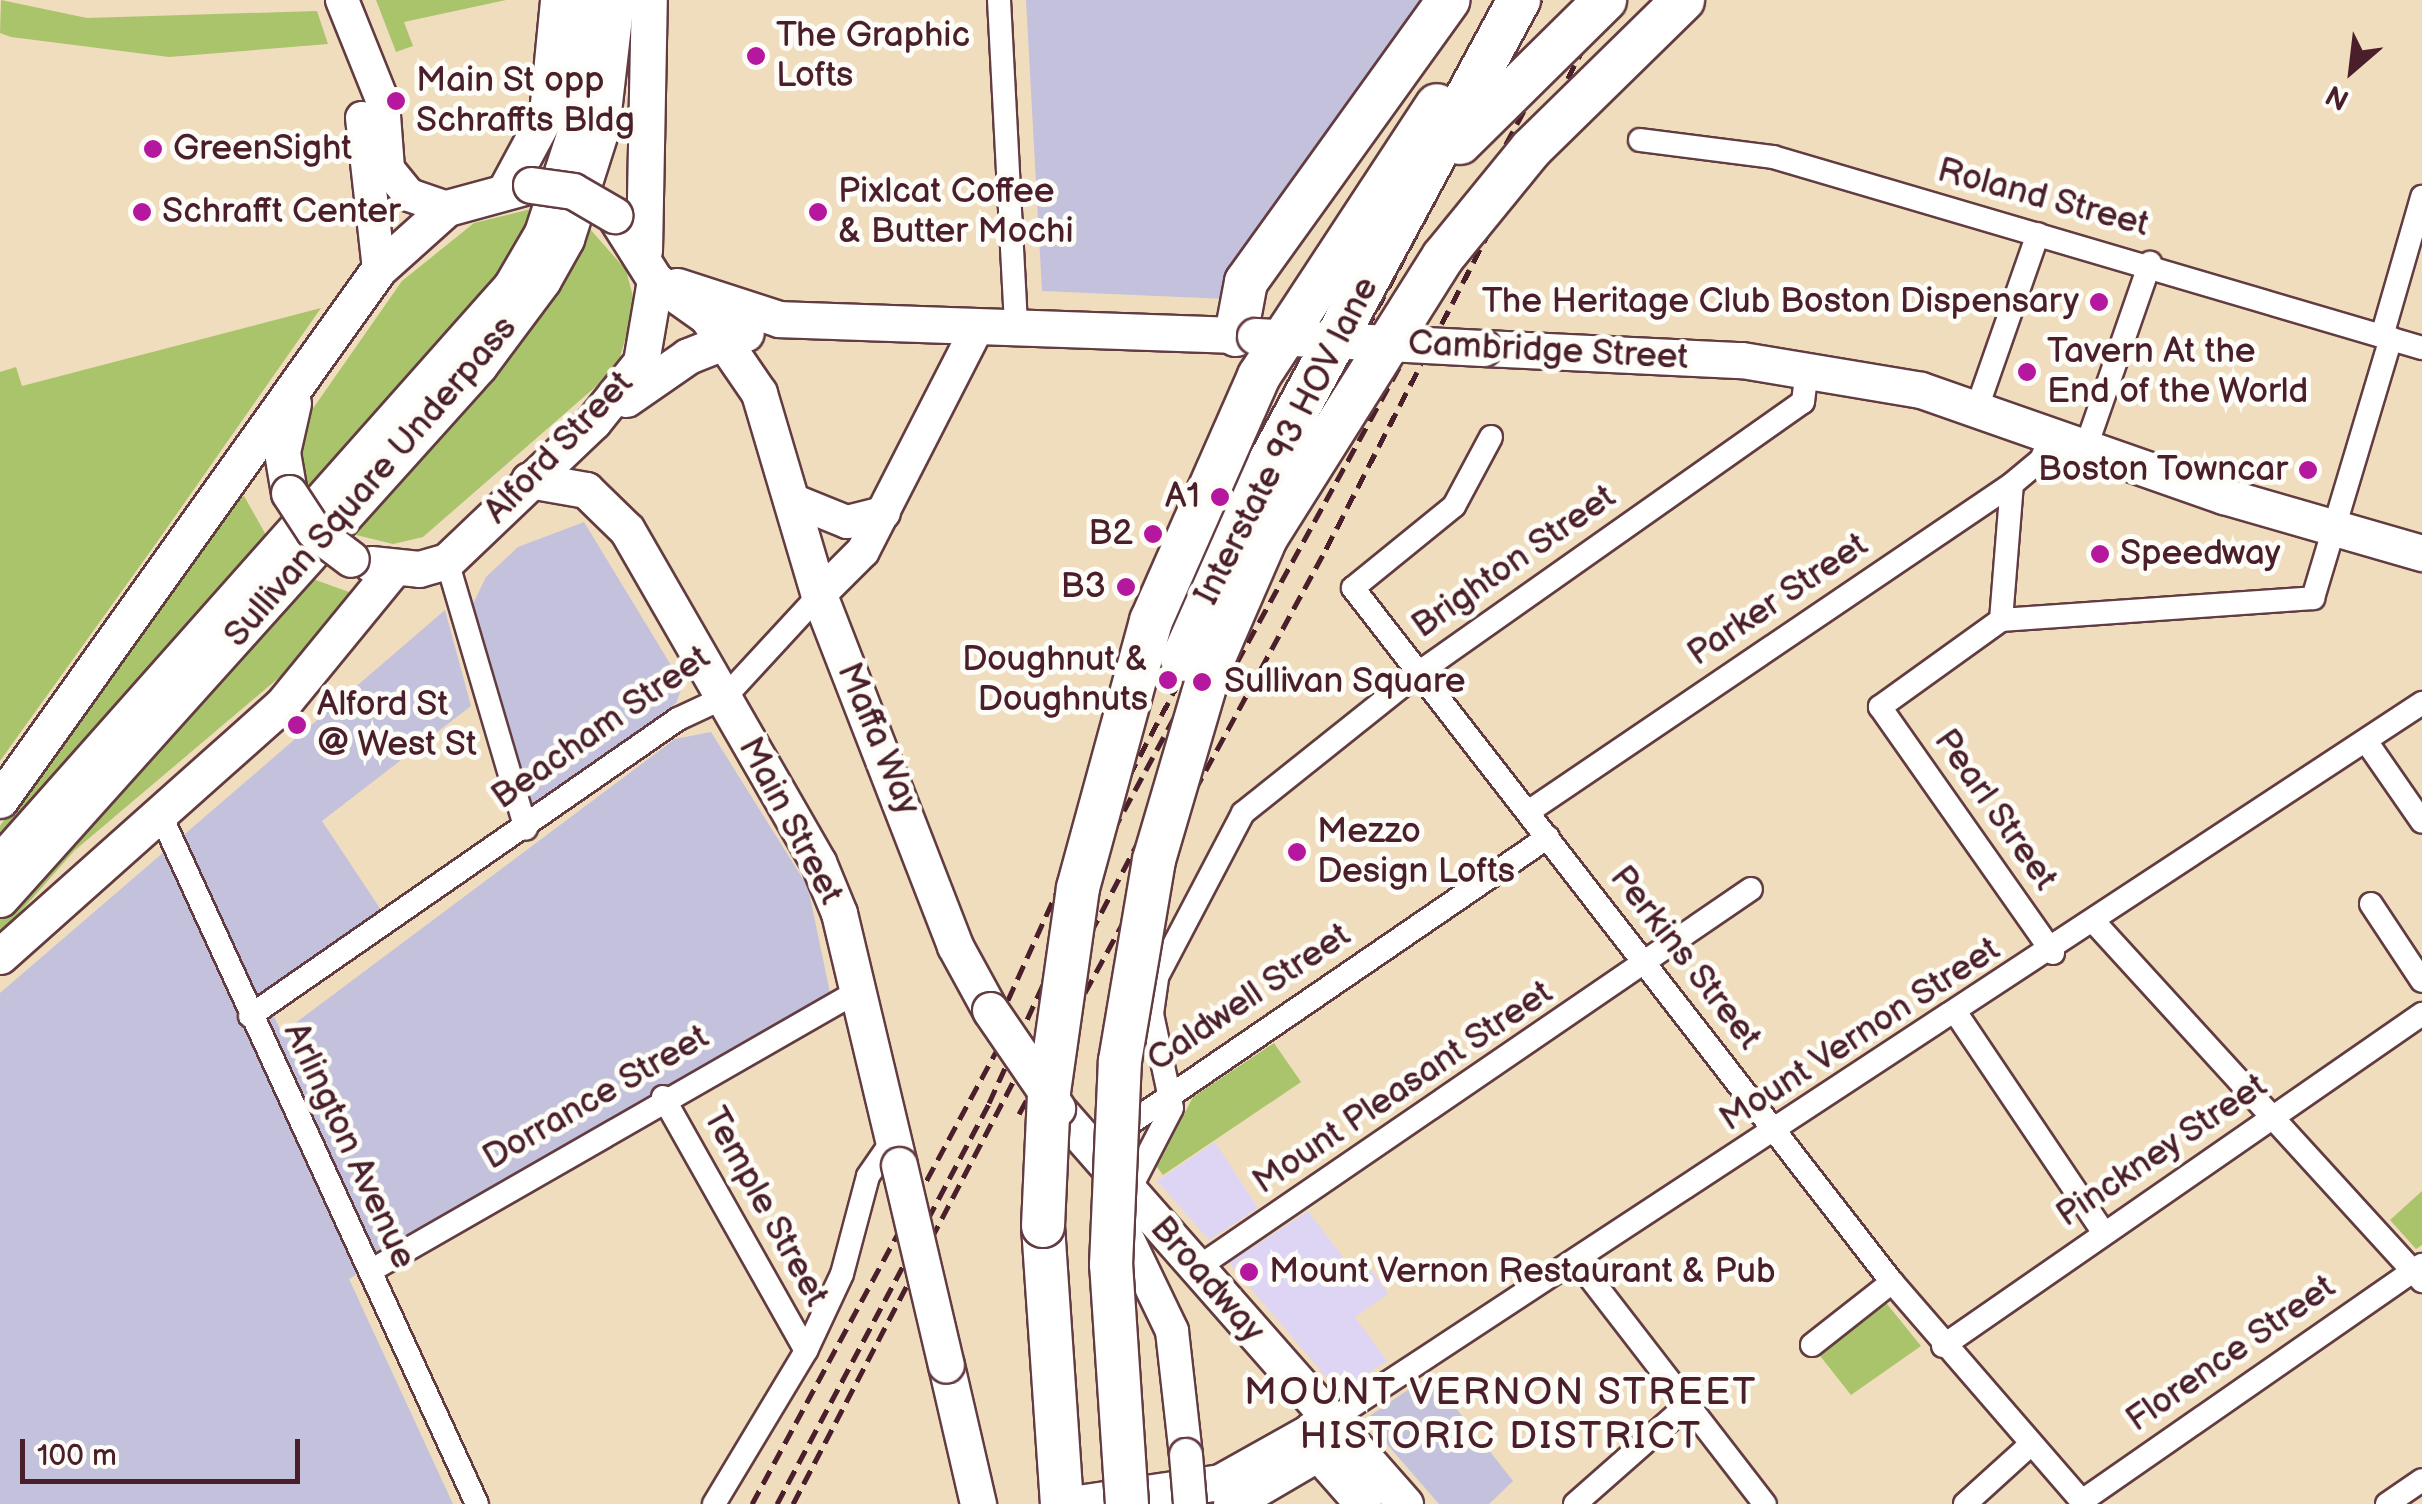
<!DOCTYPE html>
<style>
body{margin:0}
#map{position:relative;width:2422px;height:1504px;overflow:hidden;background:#f0ddbd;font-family:"Balsamiq Sans",sans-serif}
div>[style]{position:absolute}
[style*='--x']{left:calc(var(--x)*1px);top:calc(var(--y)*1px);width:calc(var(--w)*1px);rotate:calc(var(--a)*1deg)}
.built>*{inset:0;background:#ded5f5}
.industrial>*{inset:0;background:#c3c1db}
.green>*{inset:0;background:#a9c46b}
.roads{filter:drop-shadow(2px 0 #633c41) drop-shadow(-2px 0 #633c41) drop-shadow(0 2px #633c41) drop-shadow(0 -2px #633c41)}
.street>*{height:22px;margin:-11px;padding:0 11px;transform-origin:11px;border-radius:11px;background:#fff}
.secondary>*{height:32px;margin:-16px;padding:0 16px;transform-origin:16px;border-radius:16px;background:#fff}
.primary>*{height:35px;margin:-17.5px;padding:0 17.5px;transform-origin:17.5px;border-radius:17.5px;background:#fff}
.highway>*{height:42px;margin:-21px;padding:0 21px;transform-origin:21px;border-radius:21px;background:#fff}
.rail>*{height:5px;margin-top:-2.5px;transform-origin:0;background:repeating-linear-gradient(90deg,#4a1f2b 0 15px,transparent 0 23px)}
.bridges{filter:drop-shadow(2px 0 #633c41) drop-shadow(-2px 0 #633c41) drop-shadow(0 2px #633c41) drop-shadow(0 -2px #633c41)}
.secondary-bridge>*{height:32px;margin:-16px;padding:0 16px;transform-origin:16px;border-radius:16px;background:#fff}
.primary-bridge>*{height:35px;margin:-17.5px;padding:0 17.5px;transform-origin:17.5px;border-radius:17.5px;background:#fff}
.highway-bridge>*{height:42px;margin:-21px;padding:0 21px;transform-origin:21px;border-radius:21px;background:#fff}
.dots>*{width:28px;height:28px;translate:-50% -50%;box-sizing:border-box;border:5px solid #fdfcf7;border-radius:50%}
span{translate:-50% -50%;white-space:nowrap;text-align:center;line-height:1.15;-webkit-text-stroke:10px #fdfcf7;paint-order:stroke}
.poi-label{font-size:35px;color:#4a1f2b}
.left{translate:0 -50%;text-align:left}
.right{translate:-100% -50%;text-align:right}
.street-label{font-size:35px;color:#4a1f2b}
.neighbourhood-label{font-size:38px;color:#4a1f2b;letter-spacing:2.5px}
.north{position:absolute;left:2302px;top:20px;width:100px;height:100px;-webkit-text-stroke:8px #fdfcf7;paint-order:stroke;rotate:208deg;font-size:28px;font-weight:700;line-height:40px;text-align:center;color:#4a1f2b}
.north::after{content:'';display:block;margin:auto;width:35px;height:45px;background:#4a1f2b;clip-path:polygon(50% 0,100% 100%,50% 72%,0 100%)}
.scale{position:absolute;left:20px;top:1439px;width:280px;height:45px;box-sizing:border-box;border:5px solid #4a1f2b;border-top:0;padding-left:12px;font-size:30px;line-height:35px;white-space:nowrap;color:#4a1f2b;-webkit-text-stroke:8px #fdfcf7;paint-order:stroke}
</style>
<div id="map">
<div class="built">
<i style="clip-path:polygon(1215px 1142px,1258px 1208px,1209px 1240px,1157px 1181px)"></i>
<i style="clip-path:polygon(1308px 1211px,1358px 1277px,1371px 1269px,1388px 1294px,1355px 1317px,1387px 1361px,1339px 1392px,1229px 1263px)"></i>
</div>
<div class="industrial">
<i style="clip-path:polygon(1026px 0,1436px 0,1227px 299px,1042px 291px)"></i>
<i style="clip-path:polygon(584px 522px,683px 685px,676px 703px,531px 808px,470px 610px,486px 577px,518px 547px)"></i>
<i style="clip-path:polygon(445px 610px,471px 706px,322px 821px,383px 913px,264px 996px,282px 1033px,675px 739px,711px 732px,808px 887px,830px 993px,349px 1279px,453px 1504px,0 1504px,0 993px)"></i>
<i style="clip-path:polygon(1430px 1375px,1513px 1481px,1489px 1504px,1439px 1504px,1365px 1419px)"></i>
</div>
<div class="green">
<i style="clip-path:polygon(1px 0,87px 18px,317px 11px,328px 44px,169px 57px,11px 37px,0 33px)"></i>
<i style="clip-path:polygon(376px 0,506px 0,404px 22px,413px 46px,396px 52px)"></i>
<i style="clip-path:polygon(535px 208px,492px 288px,310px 498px,299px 471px,307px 417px,402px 281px,474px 223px)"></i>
<i style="clip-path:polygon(590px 229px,626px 270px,635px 304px,617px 368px,423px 537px,393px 544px,348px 533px,513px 352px)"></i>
<i style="clip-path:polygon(321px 308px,157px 542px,0 761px,0 372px,16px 367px,22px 386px)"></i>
<i style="clip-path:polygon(244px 496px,270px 542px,0 843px,0 826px,229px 500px)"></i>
<i style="clip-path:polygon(310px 578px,349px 592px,327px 637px,74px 851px,0 935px,0 918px)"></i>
<i style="clip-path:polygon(1274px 1043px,1301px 1082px,1163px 1175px,1157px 1167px,1193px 1097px)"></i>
<i style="clip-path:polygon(2422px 1191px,2422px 1245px,2416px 1249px,2390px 1220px)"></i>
<i style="clip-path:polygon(1883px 1299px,1921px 1346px,1851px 1395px,1817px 1352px)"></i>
</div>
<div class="roads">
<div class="street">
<i style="--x:999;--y:0;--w:327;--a:87"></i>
<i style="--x:1640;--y:140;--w:134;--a:7.3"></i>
<i style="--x:1773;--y:157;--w:677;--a:16.4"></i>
<i style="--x:2382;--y:336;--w:145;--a:-73.9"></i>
<i style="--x:1978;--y:405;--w:181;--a:-70.7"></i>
<i style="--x:1491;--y:437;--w:78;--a:118.2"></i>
<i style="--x:1454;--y:506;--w:130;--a:140.9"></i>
<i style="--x:1353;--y:588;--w:879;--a:52.17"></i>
<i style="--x:1892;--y:1282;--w:294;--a:49.1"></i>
<i style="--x:2087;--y:444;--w:192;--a:-70.8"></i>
<i style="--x:447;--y:561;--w:279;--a:73.6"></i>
<i style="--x:2001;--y:620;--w:136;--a:-85.4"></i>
<i style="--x:2366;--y:741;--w:98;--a:55.3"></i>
<i style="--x:1528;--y:812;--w:585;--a:-34.12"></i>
<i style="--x:2012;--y:484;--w:38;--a:-40"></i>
<i style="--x:2041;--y:460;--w:30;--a:-67"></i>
<i style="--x:161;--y:816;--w:757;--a:65.33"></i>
<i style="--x:2371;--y:904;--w:92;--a:56.5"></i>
<i style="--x:2095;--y:923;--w:485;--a:47.6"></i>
<i style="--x:2053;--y:953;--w:301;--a:-125.1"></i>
<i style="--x:1880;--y:707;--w:149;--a:-35.7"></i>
<i style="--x:2001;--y:620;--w:313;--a:-4"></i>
<i style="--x:2313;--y:598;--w:271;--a:-73.3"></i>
<i style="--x:250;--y:1016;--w:521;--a:-34.76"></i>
<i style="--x:678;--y:719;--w:52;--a:-25.1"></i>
<i style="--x:725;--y:697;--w:139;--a:-47.3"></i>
<i style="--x:1958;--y:1016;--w:262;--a:56.1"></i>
<i style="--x:663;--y:1097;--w:291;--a:60.6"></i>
<i style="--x:1113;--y:1135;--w:527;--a:-34.41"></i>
<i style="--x:1129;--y:1191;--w:93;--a:-62.6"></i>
<i style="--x:1172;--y:1108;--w:96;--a:-102"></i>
<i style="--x:1152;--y:1014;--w:37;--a:-82"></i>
<i style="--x:1157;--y:977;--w:185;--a:-62.3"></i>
<i style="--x:1243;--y:813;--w:223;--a:-38.6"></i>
<i style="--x:1417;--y:674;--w:472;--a:-35.2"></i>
<i style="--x:1803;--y:402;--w:32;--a:-83"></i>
<i style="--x:1577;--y:1261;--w:307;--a:52.3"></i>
<i style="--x:1197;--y:1268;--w:671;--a:-34.38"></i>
<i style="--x:372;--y:1270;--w:560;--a:-29.86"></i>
<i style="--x:1812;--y:1345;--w:102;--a:-38.2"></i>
<i style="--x:1943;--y:1346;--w:583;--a:-34.73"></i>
<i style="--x:1331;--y:1420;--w:1306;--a:-33.31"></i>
<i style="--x:2082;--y:1501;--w:414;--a:-34.8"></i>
<i style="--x:714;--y:1504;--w:179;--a:-59"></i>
<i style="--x:806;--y:1351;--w:85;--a:-64.9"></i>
<i style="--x:842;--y:1274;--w:101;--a:-75.1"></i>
<i style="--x:868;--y:1176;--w:44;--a:-55.2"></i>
<i style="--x:1575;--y:1504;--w:145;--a:-41.4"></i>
<i style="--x:1965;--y:1504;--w:88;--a:-42.2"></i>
<i style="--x:2387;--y:1504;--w:42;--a:-34.4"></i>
</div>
<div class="secondary">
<i style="--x:342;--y:0;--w:110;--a:68.1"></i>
<i style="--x:383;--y:102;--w:67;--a:85.7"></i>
<i style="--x:388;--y:169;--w:33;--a:51"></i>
<i style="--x:409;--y:195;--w:40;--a:18.9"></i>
<i style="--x:362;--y:118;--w:152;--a:83.6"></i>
<i style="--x:795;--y:501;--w:56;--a:22"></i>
<i style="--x:847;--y:522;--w:38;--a:-14"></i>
<i style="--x:819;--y:595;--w:62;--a:-45"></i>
<i style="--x:863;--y:551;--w:253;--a:-62.9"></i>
<i style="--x:1111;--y:1204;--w:141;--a:64.3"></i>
<i style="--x:1172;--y:1331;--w:125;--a:83.6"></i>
</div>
<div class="primary">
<i style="--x:507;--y:187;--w:84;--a:-61.6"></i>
<i style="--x:547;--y:113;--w:114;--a:-84.4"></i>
<i style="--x:644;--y:250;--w:250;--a:-88.9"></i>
<i style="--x:655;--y:280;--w:64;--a:35.4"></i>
<i style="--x:707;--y:317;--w:92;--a:55.6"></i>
<i style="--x:759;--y:393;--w:211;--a:73.5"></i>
<i style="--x:819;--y:595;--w:376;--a:68.8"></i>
<i style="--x:955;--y:946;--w:73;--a:61.3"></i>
<i style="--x:677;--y:286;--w:107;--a:17.9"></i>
<i style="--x:779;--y:319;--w:476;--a:2"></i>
<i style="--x:1484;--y:348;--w:258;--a:2.7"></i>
<i style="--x:1742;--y:360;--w:181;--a:9.5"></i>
<i style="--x:1921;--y:390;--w:321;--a:19.3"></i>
<i style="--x:2224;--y:496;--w:206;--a:16.1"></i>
<i style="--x:626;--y:399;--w:75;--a:-34.7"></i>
<i style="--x:688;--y:356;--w:62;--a:-21.6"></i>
<i style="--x:529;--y:480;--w:58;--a:10"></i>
<i style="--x:586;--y:490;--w:57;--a:44.3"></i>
<i style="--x:627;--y:530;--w:383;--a:60.1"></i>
<i style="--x:818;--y:862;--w:55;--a:67.6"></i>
<i style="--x:839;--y:913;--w:259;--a:76.6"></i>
<i style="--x:289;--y:493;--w:42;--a:-99.7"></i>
<i style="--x:282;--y:452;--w:50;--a:-77.3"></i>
<i style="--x:371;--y:564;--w:48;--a:5.9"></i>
<i style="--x:419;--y:569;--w:29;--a:-16"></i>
<i style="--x:447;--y:561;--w:202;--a:-43.6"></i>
<i style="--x:593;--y:422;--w:77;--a:-51.3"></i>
<i style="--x:641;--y:362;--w:83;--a:-80.3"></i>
<i style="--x:655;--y:280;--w:77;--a:-122.2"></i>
<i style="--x:0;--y:800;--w:652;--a:-54.48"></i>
<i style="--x:379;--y:269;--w:91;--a:-41.9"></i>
<i style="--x:447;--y:208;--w:87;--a:-15.3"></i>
<i style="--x:0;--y:862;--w:770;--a:-48.42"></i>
<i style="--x:511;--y:286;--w:61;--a:-59.7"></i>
<i style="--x:542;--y:233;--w:109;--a:-71.9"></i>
<i style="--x:576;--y:129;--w:130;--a:-83.8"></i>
<i style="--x:0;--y:899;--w:717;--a:-48.05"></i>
<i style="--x:479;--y:366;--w:107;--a:-53.3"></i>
<i style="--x:543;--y:280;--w:47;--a:-60.7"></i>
<i style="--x:566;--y:239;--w:115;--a:-72.3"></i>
<i style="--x:601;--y:129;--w:130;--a:-83.4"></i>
<i style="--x:0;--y:956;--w:376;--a:-41.7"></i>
<i style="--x:281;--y:706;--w:178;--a:-50.7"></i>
<i style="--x:1061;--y:1113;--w:521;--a:48.66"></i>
<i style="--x:946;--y:1365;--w:143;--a:77"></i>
<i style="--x:1311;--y:1430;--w:24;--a:73"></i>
<i style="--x:1318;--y:1453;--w:68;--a:48.6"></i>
<i style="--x:1071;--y:1504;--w:151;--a:-8.4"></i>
<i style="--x:1220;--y:1482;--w:127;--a:-29.2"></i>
<i style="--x:1231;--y:1504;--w:101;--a:-30.4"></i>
<i style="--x:1318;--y:1453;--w:34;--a:-60"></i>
</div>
<div class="highway">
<i style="--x:1236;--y:335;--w:54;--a:-79.3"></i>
<i style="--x:1246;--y:282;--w:347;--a:-54.3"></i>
<i style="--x:1043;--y:1226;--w:279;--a:86.1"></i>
</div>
</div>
<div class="rail">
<i style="--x:1075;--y:878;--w:994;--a:-62.04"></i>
<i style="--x:989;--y:1042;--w:200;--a:-65.7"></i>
<i style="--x:1019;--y:1114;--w:643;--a:-61.48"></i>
<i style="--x:1326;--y:549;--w:617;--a:-62.81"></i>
<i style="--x:752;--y:1504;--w:535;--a:-61.66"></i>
<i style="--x:777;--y:1504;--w:454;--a:-62.1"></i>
<i style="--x:989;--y:1103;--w:299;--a:-65.5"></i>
<i style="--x:1113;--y:831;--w:349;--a:-61.7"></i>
<i style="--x:1278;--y:524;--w:259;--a:-57.3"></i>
<i style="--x:1418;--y:306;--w:348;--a:-61.5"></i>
<i style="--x:793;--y:1504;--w:744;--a:-62.47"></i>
<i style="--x:1137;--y:844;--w:606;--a:-61.19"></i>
</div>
<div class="bridges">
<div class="secondary-bridge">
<i style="--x:1186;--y:1455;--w:49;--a:85.3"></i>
</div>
<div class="primary-bridge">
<i style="--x:531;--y:185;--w:42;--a:8.1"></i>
<i style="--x:573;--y:191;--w:48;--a:30.3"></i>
<i style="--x:1255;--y:336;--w:229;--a:3"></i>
<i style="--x:289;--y:493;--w:45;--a:56.7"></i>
<i style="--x:314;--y:531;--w:46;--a:37.1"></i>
<i style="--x:990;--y:1010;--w:119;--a:55.6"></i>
<i style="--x:899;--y:1165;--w:205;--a:76.8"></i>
</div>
<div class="highway-bridge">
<i style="--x:1460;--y:143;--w:204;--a:-44.6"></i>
<i style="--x:1182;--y:660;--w:218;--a:-66.1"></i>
<i style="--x:1270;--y:461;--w:524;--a:-61.63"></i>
<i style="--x:1043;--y:1226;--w:134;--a:-87.4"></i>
<i style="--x:1049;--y:1092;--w:206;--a:-81.9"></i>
<i style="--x:1078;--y:888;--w:277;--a:-74.7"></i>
<i style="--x:1151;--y:621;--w:268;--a:-66.2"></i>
<i style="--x:1259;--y:376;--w:324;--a:-56.7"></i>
<i style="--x:1127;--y:1504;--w:240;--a:-93.8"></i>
<i style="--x:1111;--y:1265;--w:204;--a:-87.5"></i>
<i style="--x:1120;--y:1061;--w:204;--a:-80.4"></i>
<i style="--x:1154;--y:860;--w:209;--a:-73.6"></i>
<i style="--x:1213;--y:660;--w:133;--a:-66.5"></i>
<i style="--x:1266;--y:538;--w:332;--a:-57.8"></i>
<i style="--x:1443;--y:257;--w:139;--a:-50.8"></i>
<i style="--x:1531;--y:149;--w:213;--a:-44.4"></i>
</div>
</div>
<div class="dots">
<i style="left:756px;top:56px;background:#b5179e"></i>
<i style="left:396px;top:101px;background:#b5179e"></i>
<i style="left:153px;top:149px;background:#b5179e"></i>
<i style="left:142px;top:212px;background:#b5179e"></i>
<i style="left:818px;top:212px;background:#b5179e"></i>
<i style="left:2099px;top:302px;background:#b5179e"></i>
<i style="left:2027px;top:372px;background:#b5179e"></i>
<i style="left:2308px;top:470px;background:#b5179e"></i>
<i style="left:1220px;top:497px;background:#b5179e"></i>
<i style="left:1153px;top:534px;background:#b5179e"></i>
<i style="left:2100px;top:554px;background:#b5179e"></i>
<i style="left:1126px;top:587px;background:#b5179e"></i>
<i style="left:1168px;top:680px;background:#b5179e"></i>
<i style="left:1202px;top:682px;background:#b5179e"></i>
<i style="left:297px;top:725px;background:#b5179e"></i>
<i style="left:1297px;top:852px;background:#b5179e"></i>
<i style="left:1249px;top:1272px;background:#b5179e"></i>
</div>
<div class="poi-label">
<span class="left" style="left:776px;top:56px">The Graphic<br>Lofts</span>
<span class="left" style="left:416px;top:101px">Main St opp<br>Schraffts Bldg</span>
<span class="left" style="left:173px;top:149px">GreenSight</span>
<span class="left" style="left:838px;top:212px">Pixlcat Coffee<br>&amp; Butter Mochi</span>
<span class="left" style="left:162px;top:212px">Schrafft Center</span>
<span class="right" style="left:2079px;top:302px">The Heritage Club Boston Dispensary</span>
<span class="left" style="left:2047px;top:372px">Tavern At the<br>End of the World</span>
<span class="right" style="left:2288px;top:470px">Boston Towncar</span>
<span class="right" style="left:1200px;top:497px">A1</span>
<span class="right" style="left:1133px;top:534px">B2</span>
<span class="left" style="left:2120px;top:554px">Speedway</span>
<span class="right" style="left:1106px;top:587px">B3</span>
<span class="right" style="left:1148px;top:680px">Doughnut &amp;<br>Doughnuts</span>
<span class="left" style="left:1224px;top:682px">Sullivan Square</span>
<span class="left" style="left:317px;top:725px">Alford St<br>@ West St</span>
<span class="left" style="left:1317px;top:852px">Mezzo<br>Design Lofts</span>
<span class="left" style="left:1269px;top:1272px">Mount Vernon Restaurant &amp; Pub</span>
</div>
<div class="street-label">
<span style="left:2043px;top:198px;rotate:15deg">Roland Street</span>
<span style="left:1548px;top:351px;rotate:3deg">Cambridge Street</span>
<span style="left:1287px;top:441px;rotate:-63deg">Interstate 93 HOV lane</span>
<span style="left:559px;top:448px;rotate:-46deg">Alford Street</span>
<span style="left:371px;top:482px;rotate:-49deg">Sullivan Square Underpass</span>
<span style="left:1514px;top:562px;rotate:-35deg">Brighton Street</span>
<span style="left:1778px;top:600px;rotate:-34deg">Parker Street</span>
<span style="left:601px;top:728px;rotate:-35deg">Beacham Street</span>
<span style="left:878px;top:739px;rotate:67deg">Maffa Way</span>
<span style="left:1995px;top:810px;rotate:55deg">Pearl Street</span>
<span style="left:790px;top:821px;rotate:62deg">Main Street</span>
<span style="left:1685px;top:958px;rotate:52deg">Perkins Street</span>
<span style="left:1249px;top:998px;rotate:-34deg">Caldwell Street</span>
<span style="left:1860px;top:1035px;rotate:-33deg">Mount Vernon Street</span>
<span style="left:1403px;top:1088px;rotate:-34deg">Mount Pleasant Street</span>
<span style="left:596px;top:1098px;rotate:-30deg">Dorrance Street</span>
<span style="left:349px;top:1146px;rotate:65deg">Arlington Avenue</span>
<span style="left:2162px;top:1151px;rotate:-34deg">Pinckney Street</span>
<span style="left:765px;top:1207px;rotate:61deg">Temple Street</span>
<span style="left:1207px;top:1280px;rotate:49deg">Broadway</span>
<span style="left:2231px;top:1354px;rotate:-35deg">Florence Street</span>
</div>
<div class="neighbourhood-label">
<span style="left:1501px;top:1415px">MOUNT VERNON STREET<br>HISTORIC DISTRICT</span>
</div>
<div class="north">N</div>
<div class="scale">100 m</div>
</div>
